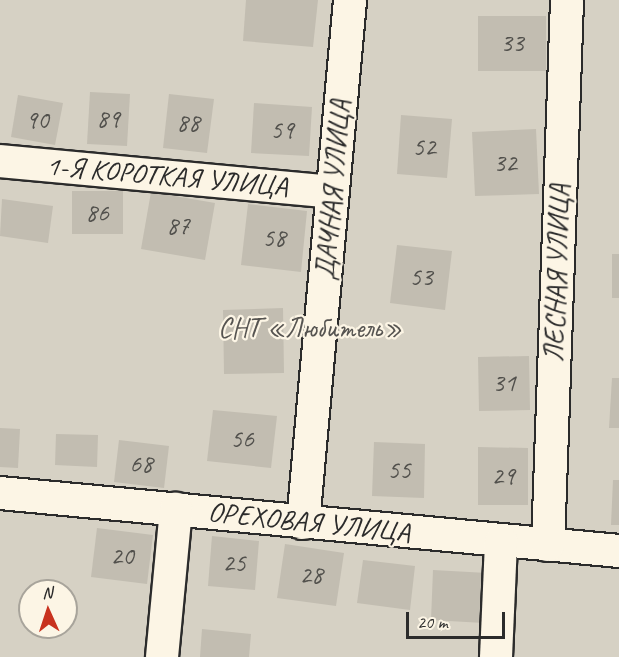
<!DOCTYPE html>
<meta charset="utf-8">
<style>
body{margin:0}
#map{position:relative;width:619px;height:657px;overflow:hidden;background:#f4edde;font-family:Caveat,sans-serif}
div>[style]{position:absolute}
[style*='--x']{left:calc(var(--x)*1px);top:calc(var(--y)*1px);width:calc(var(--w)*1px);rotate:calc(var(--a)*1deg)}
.green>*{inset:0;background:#d6d1c4}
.building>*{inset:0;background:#c2bdb1}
.roads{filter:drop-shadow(2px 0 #2b2b2b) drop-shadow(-2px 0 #2b2b2b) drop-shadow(0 2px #2b2b2b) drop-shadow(0 -2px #2b2b2b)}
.street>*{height:32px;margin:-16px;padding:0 16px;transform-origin:16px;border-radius:16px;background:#fcf5e5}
span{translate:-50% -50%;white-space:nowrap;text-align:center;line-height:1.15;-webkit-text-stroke:4.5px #fcf5e5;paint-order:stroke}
.number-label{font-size:26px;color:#51504c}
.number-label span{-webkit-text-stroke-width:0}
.street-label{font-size:28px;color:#2b2b2b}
.park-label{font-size:28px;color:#565451}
.north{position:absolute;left:18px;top:579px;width:60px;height:60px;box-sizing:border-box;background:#fcf5e5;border:2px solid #a8a49b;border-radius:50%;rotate:357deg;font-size:16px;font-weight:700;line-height:24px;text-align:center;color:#2b2b2b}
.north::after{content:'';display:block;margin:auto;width:21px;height:27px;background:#c8321e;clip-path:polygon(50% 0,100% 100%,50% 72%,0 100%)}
.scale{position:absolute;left:406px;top:612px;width:99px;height:27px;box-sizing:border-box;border:3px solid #2b2b2b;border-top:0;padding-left:8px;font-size:18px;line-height:21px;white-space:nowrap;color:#2b2b2b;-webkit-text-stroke:4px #fcf5e5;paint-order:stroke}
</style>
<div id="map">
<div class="green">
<i style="clip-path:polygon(evenodd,0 0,619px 0,619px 657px,0 657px,0 0,30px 591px,66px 591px,66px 627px,30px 627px,30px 591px)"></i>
</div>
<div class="building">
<i style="clip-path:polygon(246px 0,318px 0,313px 47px,243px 41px)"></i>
<i style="clip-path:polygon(478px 16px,546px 16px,546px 71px,478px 71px)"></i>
<i style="clip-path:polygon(90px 92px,130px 94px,127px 146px,87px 144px)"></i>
<i style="clip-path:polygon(169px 94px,214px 99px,207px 153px,163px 148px)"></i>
<i style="clip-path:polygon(18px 95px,63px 103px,55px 145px,11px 137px)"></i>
<i style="clip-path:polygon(254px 103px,312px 107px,309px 156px,251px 153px)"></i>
<i style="clip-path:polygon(401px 115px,452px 119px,447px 178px,397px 174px)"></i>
<i style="clip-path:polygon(536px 129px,539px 194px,475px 196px,472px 132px)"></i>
<i style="clip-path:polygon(72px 191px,123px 191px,123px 234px,72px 234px)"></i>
<i style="clip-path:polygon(151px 192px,215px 203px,205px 260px,141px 249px)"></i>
<i style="clip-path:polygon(2px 199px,53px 206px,48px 243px,0 236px)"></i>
<i style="clip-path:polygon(248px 204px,307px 211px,301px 272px,241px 265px)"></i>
<i style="clip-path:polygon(397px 245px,452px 251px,445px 310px,390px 303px)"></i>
<i style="clip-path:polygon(612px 254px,619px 254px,619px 298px,612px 298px)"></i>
<i style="clip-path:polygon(283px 308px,284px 373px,224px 374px,223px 310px)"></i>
<i style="clip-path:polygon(529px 356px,530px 410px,479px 411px,478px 357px)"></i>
<i style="clip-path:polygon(612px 378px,619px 378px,619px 428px,609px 428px)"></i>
<i style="clip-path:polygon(213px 410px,277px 416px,271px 468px,207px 461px)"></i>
<i style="clip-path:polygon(0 428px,20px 429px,18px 468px,0 467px)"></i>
<i style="clip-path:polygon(56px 434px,98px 435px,97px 467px,55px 465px)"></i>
<i style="clip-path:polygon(119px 440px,169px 446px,164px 488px,114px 482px)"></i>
<i style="clip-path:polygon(374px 442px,425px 444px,424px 498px,372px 496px)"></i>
<i style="clip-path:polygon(478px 447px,528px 448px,528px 505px,478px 505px)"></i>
<i style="clip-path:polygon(613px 480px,619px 480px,619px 525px,611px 525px)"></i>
<i style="clip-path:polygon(97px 528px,153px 535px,147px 584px,91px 577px)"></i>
<i style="clip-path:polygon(212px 536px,259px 541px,255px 590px,208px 586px)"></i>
<i style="clip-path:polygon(285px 544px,344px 553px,336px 606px,277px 598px)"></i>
<i style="clip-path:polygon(363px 560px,415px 566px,410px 610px,357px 603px)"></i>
<i style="clip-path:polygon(433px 570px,487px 573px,484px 623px,431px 620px)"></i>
<i style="clip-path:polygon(202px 629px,251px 634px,249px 657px,200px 657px)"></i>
</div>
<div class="roads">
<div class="street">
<i style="--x:0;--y:161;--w:334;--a:5.3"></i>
<i style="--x:0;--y:493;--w:622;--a:5.35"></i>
<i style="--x:303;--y:523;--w:525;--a:-84.86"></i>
<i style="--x:548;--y:545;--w:545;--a:-88"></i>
<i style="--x:162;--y:657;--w:149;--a:-84.6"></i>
<i style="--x:496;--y:657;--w:116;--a:-87.5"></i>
</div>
</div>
<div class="number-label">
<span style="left:512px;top:43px">33</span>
<span style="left:108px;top:119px">89</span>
<span style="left:37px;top:120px">90</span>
<span style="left:188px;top:123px">88</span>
<span style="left:282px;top:130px">59</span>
<span style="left:424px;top:147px">52</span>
<span style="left:505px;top:163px">32</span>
<span style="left:97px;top:213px">86</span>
<span style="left:178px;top:226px">87</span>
<span style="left:274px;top:238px">58</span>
<span style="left:421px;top:277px">53</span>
<span style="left:504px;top:383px">31</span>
<span style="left:242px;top:439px">56</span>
<span style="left:141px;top:464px">68</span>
<span style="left:399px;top:470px">55</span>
<span style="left:503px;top:476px">29</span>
<span style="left:122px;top:556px">20</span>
<span style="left:234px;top:563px">25</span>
<span style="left:311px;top:575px">28</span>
</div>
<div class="street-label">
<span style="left:167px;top:176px;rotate:5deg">1-Я КОРОТКАЯ УЛИЦА</span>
<span style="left:333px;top:190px;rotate:-85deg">ДАЧНАЯ УЛИЦА</span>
<span style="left:557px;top:273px;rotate:-88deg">ЛЕСНАЯ УЛИЦА</span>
<span style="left:309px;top:522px;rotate:6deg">ОРЕХОВАЯ УЛИЦА</span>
</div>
<div class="park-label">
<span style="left:310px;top:328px">СНТ «Любитель»</span>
</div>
<div class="north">N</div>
<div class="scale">20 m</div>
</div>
